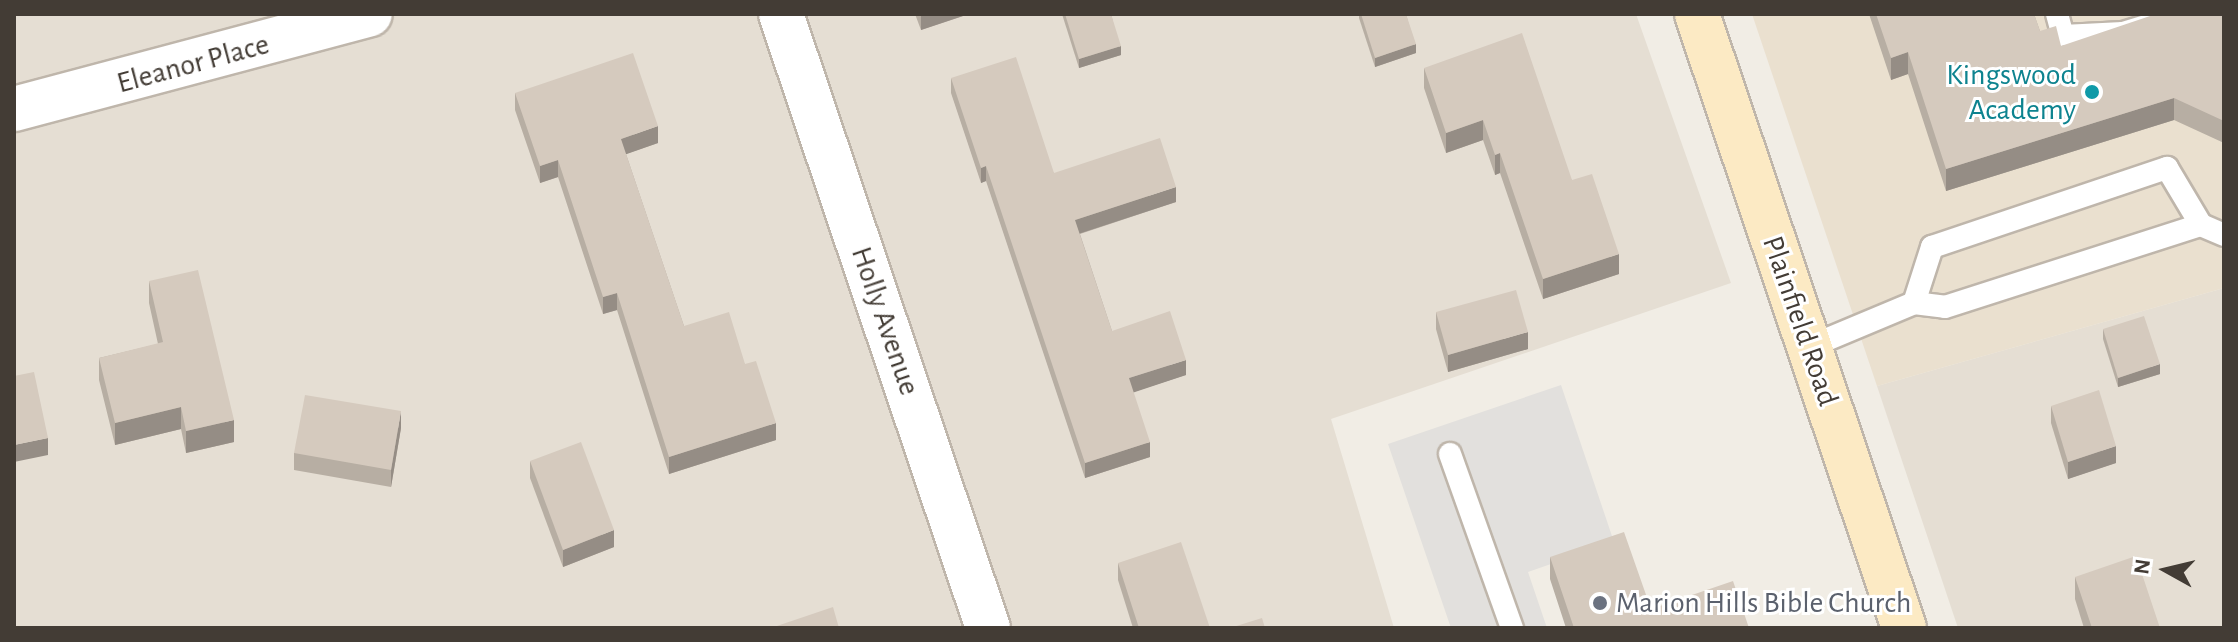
<!DOCTYPE html>
<style>
body{margin:0}
#map{position:relative;width:2238px;height:642px;overflow:hidden;background:#f1ede5;font-family:"Alegreya Sans",sans-serif}
div>[style]{position:absolute}
[style*='--x']{left:calc(var(--x)*1px);top:calc(var(--y)*1px);width:calc(var(--w)*1px);rotate:calc(var(--a)*1deg)}
.residential>*{inset:0;background:#e5ded3}
.education>*{inset:0;background:#eae0cf}
.parking>*{inset:0;background:#e2e0dd}
.roads{filter:drop-shadow(2px 0 #bfb6ab) drop-shadow(-2px 0 #bfb6ab) drop-shadow(0 2px #bfb6ab) drop-shadow(0 -2px #bfb6ab)}
.lane>*{height:22px;margin:-11px;padding:0 11px;transform-origin:11px;border-radius:11px;background:#fff}
.street>*{height:44px;margin:-22px;padding:0 22px;transform-origin:22px;border-radius:22px;background:#fff}
.secondary>*{height:44px;margin:-22px;padding:0 22px;transform-origin:22px;border-radius:22px;background:#fceac4}
.wall>*{inset:0;background:#b7aea3}
.shaded-wall>*{inset:0;background:#958d85}
.building>*{inset:0;background:#d5cabe}
.dots>*{width:22px;height:22px;translate:-50% -50%;box-sizing:border-box;border:4px solid #fff;border-radius:50%}
span{translate:-50% -50%;white-space:nowrap;text-align:center;line-height:1.15;-webkit-text-stroke:6px #fff;paint-order:stroke}
.street-label{font-size:30px;color:#433c35}
.culture-label{font-size:30px;color:#0d838f}
.right{translate:-100% -50%;text-align:right}
.worship-label{font-size:30px;color:#5b616d}
.left{translate:0 -50%;text-align:left}
.frame{position:absolute;inset:0;border:16px solid #433c35;pointer-events:none}
.north{position:absolute;left:2126px;top:530px;width:80px;height:80px;-webkit-text-stroke:6px #fff;paint-order:stroke;rotate:278deg;font-size:22px;font-weight:700;line-height:32px;text-align:center;color:#433c35}
.north::after{content:'';display:block;margin:auto;width:28px;height:36px;background:#433c35;clip-path:polygon(50% 0,100% 100%,50% 72%,0 100%)}
</style>
<div id="map">
<div class="residential">
<i style="clip-path:polygon(14px 14px,1636px 14px,1731px 283px,1331px 419px,1394px 628px,14px 628px)"></i>
<i style="clip-path:polygon(2224px 288px,2224px 628px,1958px 628px,1877px 386px)"></i>
</div>
<div class="education">
<i style="clip-path:polygon(1752px 14px,2224px 14px,2224px 288px,1877px 386px)"></i>
</div>
<div class="parking">
<i style="clip-path:polygon(1561px 385px,1614px 542px,1528px 572px,1547px 628px,1451px 628px,1388px 444px)"></i>
</div>
<div class="roads">
<div class="lane">
<i style="--x:2057;--y:14;--w:23;--a:75"></i>
<i style="--x:2063;--y:36;--w:60;--a:-2.9"></i>
<i style="--x:2123;--y:33;--w:65;--a:-17"></i>
<i style="--x:1914;--y:303;--w:59;--a:-72.2"></i>
<i style="--x:1932;--y:247;--w:248;--a:-18.6"></i>
<i style="--x:2167;--y:168;--w:66;--a:59.2"></i>
<i style="--x:1809;--y:347;--w:114;--a:-22.7"></i>
<i style="--x:1914;--y:303;--w:31;--a:7"></i>
<i style="--x:1945;--y:307;--w:269;--a:-17.8"></i>
<i style="--x:2201;--y:225;--w:25;--a:23"></i>
<i style="--x:1450;--y:454;--w:185;--a:70.4"></i>
</div>
<div class="street">
<i style="--x:781;--y:14;--w:648;--a:71.37"></i>
<i style="--x:14;--y:109;--w:368;--a:-14.9"></i>
</div>
<div class="secondary">
<i style="--x:1697;--y:14;--w:648;--a:71.37"></i>
</div>
</div>
<div class="wall">
<i style="clip-path:polygon(915px 14px,969px 14px,921px 30px)"></i>
<i style="clip-path:polygon(1062px 14px,1111px 14px,1121px 55px,1079px 68px)"></i>
<i style="clip-path:polygon(1359px 14px,1406px 14px,1416px 53px,1375px 67px,1359px 18px)"></i>
<i style="clip-path:polygon(1869px 14px,2034px 14px,2040px 31px,2061px 46px,2224px 14px,2224px 143px,2174px 120px,1946px 191px,1908px 74px,1891px 80px)"></i>
<i style="clip-path:polygon(1424px 68px,1572px 180px,1619px 274px,1543px 299px,1500px 173px,1495px 175px,1483px 140px,1446px 153px,1424px 88px)"></i>
<i style="clip-path:polygon(951px 78px,1054px 173px,1176px 202px,1080px 234px,1112px 331px,1186px 375px,1133px 392px,1150px 457px,1085px 478px,986px 181px,981px 183px,951px 93px)"></i>
<i style="clip-path:polygon(515px 93px,658px 143px,626px 154px,684px 326px,745px 364px,776px 440px,669px 474px,617px 310px,603px 314px,558px 177px,540px 183px,515px 110px)"></i>
<i style="clip-path:polygon(149px 281px,234px 442px,186px 453px,181px 429px,115px 445px,99px 380px,99px 358px,158px 344px,149px 303px)"></i>
<i style="clip-path:polygon(1436px 312px,1528px 349px,1448px 372px,1436px 329px)"></i>
<i style="clip-path:polygon(2103px 329px,2160px 374px,2118px 387px,2103px 339px)"></i>
<i style="clip-path:polygon(2051px 406px,2116px 463px,2068px 479px,2051px 423px)"></i>
<i style="clip-path:polygon(401px 428px,391px 487px,294px 470px,294px 453px)"></i>
<i style="clip-path:polygon(530px 461px,614px 547px,563px 567px,530px 478px)"></i>
<i style="clip-path:polygon(1550px 557px,1651px 609px,1749px 628px,1566px 628px,1550px 579px)"></i>
<i style="clip-path:polygon(1118px 563px,1210px 628px,1133px 628px,1118px 580px)"></i>
<i style="clip-path:polygon(2075px 577px,2160px 628px,2084px 628px,2075px 599px)"></i>
</div>
<div class="shaded-wall">
<i style="clip-path:polygon(921px 14px,969px 14px,921px 30px)"></i>
<i style="clip-path:polygon(1416px 44px,1416px 53px,1375px 67px,1375px 58px)"></i>
<i style="clip-path:polygon(1121px 46px,1121px 55px,1079px 68px,1079px 59px)"></i>
<i style="clip-path:polygon(1908px 52px,1908px 74px,1891px 80px,1891px 58px)"></i>
<i style="clip-path:polygon(2174px 98px,2174px 120px,1946px 191px,1946px 169px)"></i>
<i style="clip-path:polygon(1483px 120px,1483px 140px,1446px 153px,1446px 133px)"></i>
<i style="clip-path:polygon(658px 126px,658px 143px,621px 156px,621px 139px)"></i>
<i style="clip-path:polygon(1500px 153px,1500px 173px,1495px 175px,1495px 155px)"></i>
<i style="clip-path:polygon(558px 160px,558px 177px,540px 183px,540px 166px)"></i>
<i style="clip-path:polygon(986px 166px,986px 181px,981px 183px,981px 168px)"></i>
<i style="clip-path:polygon(1176px 187px,1176px 202px,1075px 235px,1075px 220px)"></i>
<i style="clip-path:polygon(1619px 254px,1619px 274px,1543px 299px,1543px 279px)"></i>
<i style="clip-path:polygon(617px 293px,617px 310px,603px 314px,603px 297px)"></i>
<i style="clip-path:polygon(1528px 332px,1528px 349px,1448px 372px,1448px 355px)"></i>
<i style="clip-path:polygon(1186px 360px,1186px 375px,1129px 394px,1129px 378px)"></i>
<i style="clip-path:polygon(2160px 364px,2160px 374px,2118px 387px,2118px 378px)"></i>
<i style="clip-path:polygon(181px 407px,181px 429px,115px 445px,115px 423px)"></i>
<i style="clip-path:polygon(401px 411px,401px 428px,391px 487px,391px 470px)"></i>
<i style="clip-path:polygon(234px 420px,234px 442px,186px 453px,186px 431px)"></i>
<i style="clip-path:polygon(776px 423px,776px 440px,669px 474px,669px 457px)"></i>
<i style="clip-path:polygon(48px 438px,48px 455px,14px 462px,14px 445px)"></i>
<i style="clip-path:polygon(1150px 442px,1150px 457px,1085px 478px,1085px 463px)"></i>
<i style="clip-path:polygon(2116px 446px,2116px 463px,2068px 479px,2068px 462px)"></i>
<i style="clip-path:polygon(614px 530px,614px 547px,563px 567px,563px 550px)"></i>
</div>
<div class="building">
<i style="clip-path:polygon(1065px 14px,1111px 14px,1121px 46px,1079px 59px)"></i>
<i style="clip-path:polygon(1361px 14px,1406px 14px,1416px 44px,1375px 58px)"></i>
<i style="clip-path:polygon(1876px 14px,2034px 14px,2040px 31px,2056px 26px,2061px 46px,2156px 14px,2224px 14px,2224px 121px,2174px 98px,1946px 169px,1908px 52px,1891px 58px)"></i>
<i style="clip-path:polygon(1522px 33px,1572px 180px,1592px 174px,1619px 254px,1543px 279px,1500px 153px,1495px 155px,1483px 120px,1446px 133px,1424px 68px)"></i>
<i style="clip-path:polygon(633px 53px,658px 126px,621px 139px,684px 326px,729px 312px,745px 364px,756px 361px,776px 423px,669px 457px,617px 293px,603px 297px,558px 160px,540px 166px,515px 93px)"></i>
<i style="clip-path:polygon(1016px 57px,1054px 173px,1160px 138px,1176px 187px,1075px 220px,1112px 331px,1170px 311px,1186px 360px,1129px 378px,1150px 442px,1085px 463px,986px 166px,981px 168px,951px 78px)"></i>
<i style="clip-path:polygon(198px 270px,234px 420px,186px 431px,181px 407px,115px 423px,99px 358px,163px 342px,149px 281px)"></i>
<i style="clip-path:polygon(1516px 290px,1528px 332px,1448px 355px,1436px 312px)"></i>
<i style="clip-path:polygon(2144px 316px,2160px 364px,2118px 378px,2103px 329px)"></i>
<i style="clip-path:polygon(34px 372px,48px 438px,14px 445px,14px 376px)"></i>
<i style="clip-path:polygon(2099px 390px,2116px 446px,2068px 462px,2051px 406px)"></i>
<i style="clip-path:polygon(305px 395px,401px 411px,391px 470px,294px 453px)"></i>
<i style="clip-path:polygon(581px 442px,614px 530px,563px 550px,530px 461px)"></i>
<i style="clip-path:polygon(1624px 532px,1651px 609px,1733px 581px,1749px 628px,1574px 628px,1550px 557px)"></i>
<i style="clip-path:polygon(1181px 542px,1210px 628px,1139px 628px,1118px 563px)"></i>
<i style="clip-path:polygon(2136px 556px,2160px 628px,2092px 628px,2075px 577px)"></i>
<i style="clip-path:polygon(833px 607px,839px 628px,771px 628px)"></i>
<i style="clip-path:polygon(1262px 618px,1265px 628px,1230px 628px)"></i>
</div>
<div class="dots">
<i style="left:2092px;top:92px;background:#0f9aa8"></i>
<i style="left:1600px;top:603px;background:#6b7280"></i>
</div>
<div class="street-label">
<span style="left:193px;top:64px;rotate:-15deg">Eleanor Place</span>
<span style="left:885px;top:321px;rotate:71deg">Holly Avenue</span>
<span style="left:1800px;top:321px;rotate:71deg">Plainfield Road</span>
</div>
<div class="culture-label">
<span class="right" style="left:2076px;top:92px">Kingswood<br>Academy</span>
</div>
<div class="worship-label">
<span class="left" style="left:1616px;top:603px">Marion Hills Bible Church</span>
</div>
<div class="frame"></div>
<div class="north">N</div>
</div>
